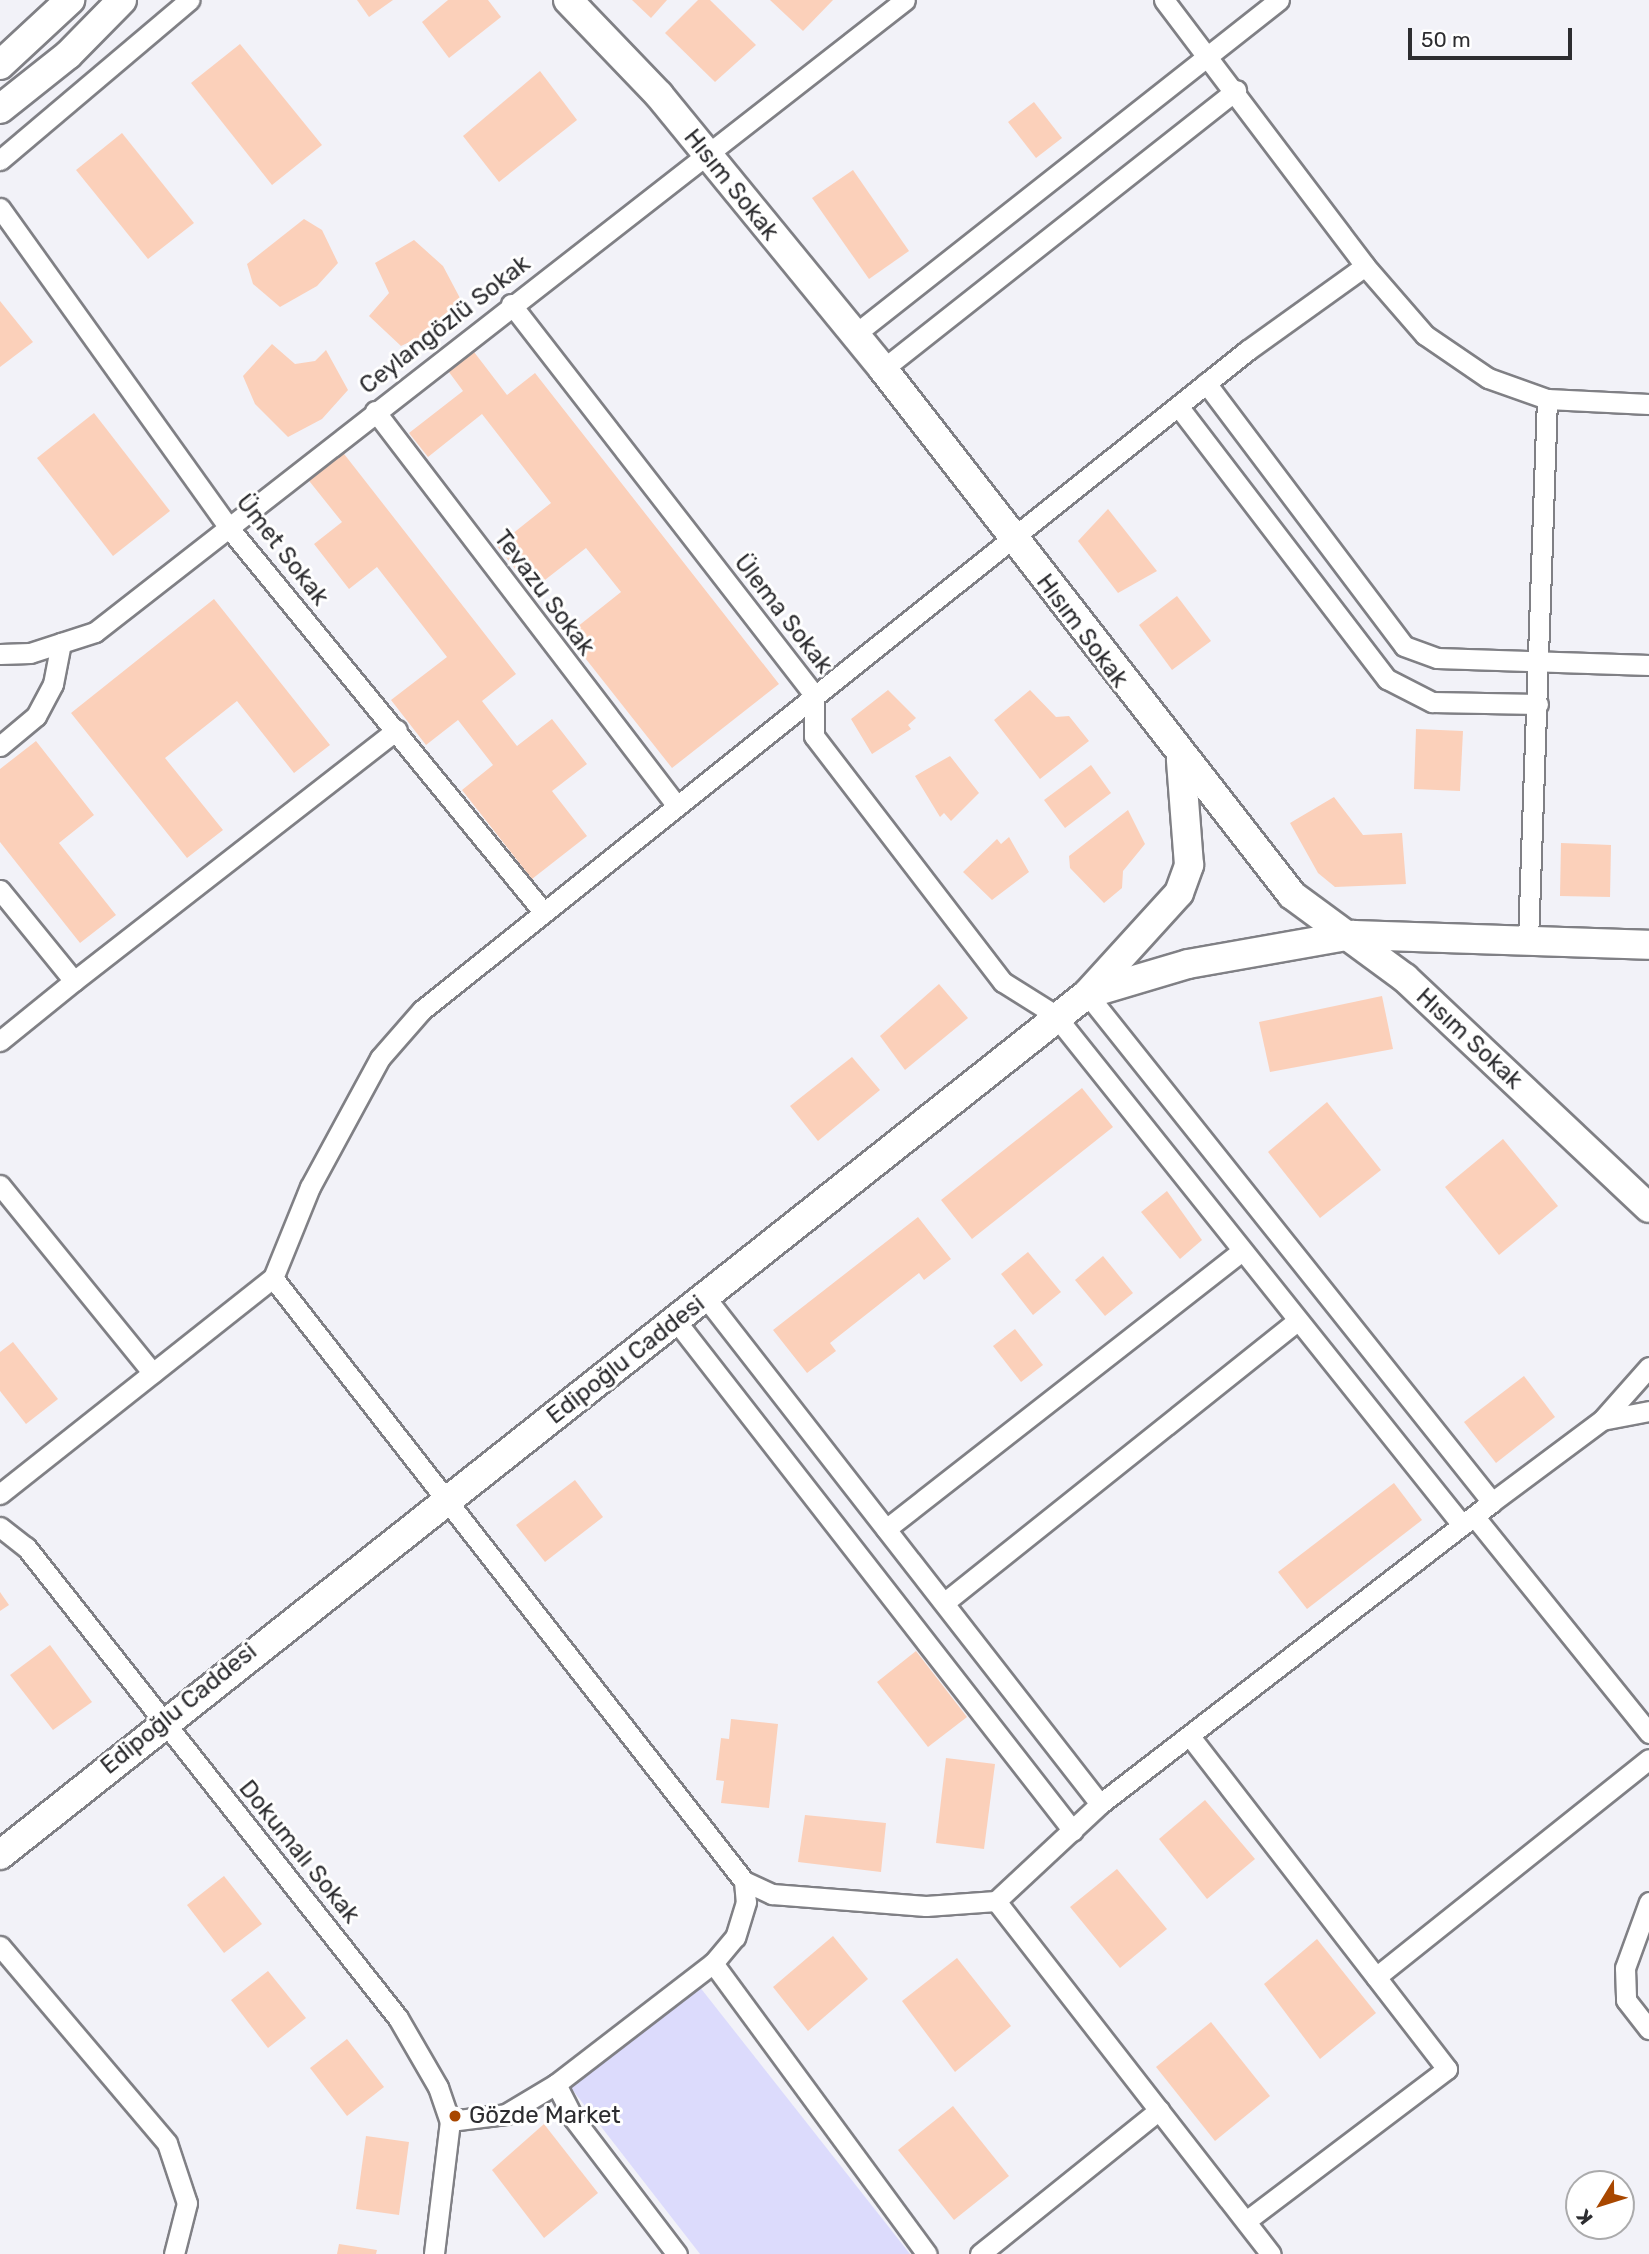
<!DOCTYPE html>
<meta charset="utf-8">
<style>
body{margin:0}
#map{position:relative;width:1649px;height:2254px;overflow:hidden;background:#f2f2f8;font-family:Rubik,sans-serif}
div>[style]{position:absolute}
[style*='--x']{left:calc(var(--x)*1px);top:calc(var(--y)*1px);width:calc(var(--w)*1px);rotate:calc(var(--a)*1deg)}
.green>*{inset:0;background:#dcdbfc}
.building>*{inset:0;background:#fbd0ba}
.roads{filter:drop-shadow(2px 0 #808085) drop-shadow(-2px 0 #808085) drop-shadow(0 2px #808085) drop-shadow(0 -2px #808085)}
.street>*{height:19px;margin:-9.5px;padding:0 9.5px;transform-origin:9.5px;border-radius:9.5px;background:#fff}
.secondary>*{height:28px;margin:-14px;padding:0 14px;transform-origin:14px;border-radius:14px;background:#fff}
.dots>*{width:19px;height:19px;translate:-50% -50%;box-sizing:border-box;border:4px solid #fff;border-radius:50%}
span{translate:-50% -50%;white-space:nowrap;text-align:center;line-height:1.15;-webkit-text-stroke:6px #fff;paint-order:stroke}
.street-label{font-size:24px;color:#2d2d30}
.poi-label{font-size:24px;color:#2d2d30}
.left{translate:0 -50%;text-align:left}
.north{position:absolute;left:1565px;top:2170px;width:70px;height:70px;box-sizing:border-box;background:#fff;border:2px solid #ababac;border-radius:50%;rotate:232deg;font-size:19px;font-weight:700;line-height:28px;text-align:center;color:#2d2d30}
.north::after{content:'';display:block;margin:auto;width:24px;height:32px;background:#a84700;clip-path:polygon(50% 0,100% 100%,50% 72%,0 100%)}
.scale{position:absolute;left:1408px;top:28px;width:164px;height:32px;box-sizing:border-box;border:4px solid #2d2d30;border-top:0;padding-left:9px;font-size:21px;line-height:24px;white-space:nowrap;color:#2d2d30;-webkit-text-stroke:5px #fff;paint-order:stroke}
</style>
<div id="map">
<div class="green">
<i style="clip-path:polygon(699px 1986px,910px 2254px,700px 2254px,571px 2088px)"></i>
</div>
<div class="building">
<i style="clip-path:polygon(357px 0,393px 0,369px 17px)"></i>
<i style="clip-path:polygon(448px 0,488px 0,501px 17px,449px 58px,422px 22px)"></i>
<i style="clip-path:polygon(632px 0,667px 0,651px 18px)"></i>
<i style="clip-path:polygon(698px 0,710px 0,756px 45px,715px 82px,665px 33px)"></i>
<i style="clip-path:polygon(770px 0,833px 0,803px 31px)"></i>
<i style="clip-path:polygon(240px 44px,322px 145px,272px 185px,191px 83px)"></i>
<i style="clip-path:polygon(540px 71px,577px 120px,499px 182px,463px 136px)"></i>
<i style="clip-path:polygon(1034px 102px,1062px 138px,1036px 158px,1008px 122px)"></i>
<i style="clip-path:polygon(122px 133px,194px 223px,148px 259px,76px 170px)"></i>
<i style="clip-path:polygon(853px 170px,909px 251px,869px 279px,812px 198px)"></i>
<i style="clip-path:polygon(304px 219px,322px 230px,338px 263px,317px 286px,280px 307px,253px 284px,247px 264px)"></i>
<i style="clip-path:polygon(414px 240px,443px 266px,461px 300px,429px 333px,401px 346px,369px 316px,389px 293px,375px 263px)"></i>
<i style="clip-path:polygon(0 301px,33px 342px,0 367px)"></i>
<i style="clip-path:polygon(272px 344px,295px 364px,315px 361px,326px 350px,348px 390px,322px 419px,288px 437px,255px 404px,243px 376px)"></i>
<i style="clip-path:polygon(471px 348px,507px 395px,535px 373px,779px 684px,672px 768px,567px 635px,621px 592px,586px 548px,532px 590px,497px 546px,551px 503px,482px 414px,428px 457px,409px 433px,463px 391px,446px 368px)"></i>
<i style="clip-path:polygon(94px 413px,170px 511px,113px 556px,37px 458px)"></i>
<i style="clip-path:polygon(341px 450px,516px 674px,482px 701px,517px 746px,552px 719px,587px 764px,552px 791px,587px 836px,532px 879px,462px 790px,493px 765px,458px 720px,426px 745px,391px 700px,447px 657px,377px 567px,349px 589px,314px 544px,342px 522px,306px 477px)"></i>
<i style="clip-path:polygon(1108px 509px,1157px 571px,1118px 593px,1078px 541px)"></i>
<i style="clip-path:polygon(1177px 596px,1211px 641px,1172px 670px,1139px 625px)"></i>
<i style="clip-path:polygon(214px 599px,330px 745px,294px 773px,237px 701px,165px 758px,223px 830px,187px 858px,71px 713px)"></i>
<i style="clip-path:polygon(888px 690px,916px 718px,908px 725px,911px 729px,872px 754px,851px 719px)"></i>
<i style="clip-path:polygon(1030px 690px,1056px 717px,1069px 716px,1089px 741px,1040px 779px,994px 720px)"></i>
<i style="clip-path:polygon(1416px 729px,1463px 731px,1460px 791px,1414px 789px)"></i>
<i style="clip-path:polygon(36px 741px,94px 815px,59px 843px,116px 915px,80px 943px,0 842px,0 769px)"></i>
<i style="clip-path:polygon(950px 756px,979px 793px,951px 821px,944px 813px,940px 817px,915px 776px)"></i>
<i style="clip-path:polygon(1091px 765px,1111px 793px,1065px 828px,1044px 800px)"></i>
<i style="clip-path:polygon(1334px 797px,1363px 835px,1402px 833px,1406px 884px,1335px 887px,1318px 873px,1290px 823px)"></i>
<i style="clip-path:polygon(1128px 810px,1145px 844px,1123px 871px,1122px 888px,1104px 903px,1070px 868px,1069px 856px)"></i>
<i style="clip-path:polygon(1009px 837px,1029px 872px,992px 900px,963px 872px,997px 839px,1001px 844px)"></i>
<i style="clip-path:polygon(1561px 843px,1611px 845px,1610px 897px,1560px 896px)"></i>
<i style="clip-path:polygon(939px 984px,968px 1018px,905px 1070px,880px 1036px)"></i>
<i style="clip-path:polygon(1382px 996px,1393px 1049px,1270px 1072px,1259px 1022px)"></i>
<i style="clip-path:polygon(852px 1057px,880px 1090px,818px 1141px,790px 1106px)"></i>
<i style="clip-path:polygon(1082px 1088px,1113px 1127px,972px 1239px,941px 1200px)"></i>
<i style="clip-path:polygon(1327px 1102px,1381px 1170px,1320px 1218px,1268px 1152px)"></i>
<i style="clip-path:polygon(1503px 1139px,1558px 1206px,1499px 1255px,1445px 1187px)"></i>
<i style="clip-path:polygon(1167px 1191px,1202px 1240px,1180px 1259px,1141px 1212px)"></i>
<i style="clip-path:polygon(918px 1217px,951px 1259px,924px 1280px,919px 1273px,830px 1343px,836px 1351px,807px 1373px,773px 1330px)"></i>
<i style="clip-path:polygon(1028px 1252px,1061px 1292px,1033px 1315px,1001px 1274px)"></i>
<i style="clip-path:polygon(1103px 1256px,1133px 1293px,1105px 1316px,1075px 1280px)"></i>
<i style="clip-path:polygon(1015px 1329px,1043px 1365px,1021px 1382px,993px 1346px)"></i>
<i style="clip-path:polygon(13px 1342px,58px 1399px,26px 1424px,0 1391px,0 1352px)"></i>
<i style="clip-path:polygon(1524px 1376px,1555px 1417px,1496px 1463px,1464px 1422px)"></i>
<i style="clip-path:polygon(575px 1480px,603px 1517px,545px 1562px,516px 1525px)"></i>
<i style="clip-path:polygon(1394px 1483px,1422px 1520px,1307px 1609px,1278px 1572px)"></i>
<i style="clip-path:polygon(0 1592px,9px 1605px,0 1611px)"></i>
<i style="clip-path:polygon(50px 1645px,92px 1702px,53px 1730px,10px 1675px)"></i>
<i style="clip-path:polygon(916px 1651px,967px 1717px,928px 1747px,877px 1682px)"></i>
<i style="clip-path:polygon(731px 1719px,778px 1724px,769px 1808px,721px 1803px,724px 1781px,716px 1780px,721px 1738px,729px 1739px)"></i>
<i style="clip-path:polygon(946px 1758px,995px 1764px,984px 1849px,936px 1843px)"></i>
<i style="clip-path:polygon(1205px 1800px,1255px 1859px,1207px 1899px,1159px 1839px)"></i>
<i style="clip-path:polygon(805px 1815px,886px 1823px,881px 1872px,798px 1862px)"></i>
<i style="clip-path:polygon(1117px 1869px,1167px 1929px,1120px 1968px,1070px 1907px)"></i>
<i style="clip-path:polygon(224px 1876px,262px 1924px,224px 1953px,187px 1905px)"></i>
<i style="clip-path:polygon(833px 1936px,868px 1979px,808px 2031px,773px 1987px)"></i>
<i style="clip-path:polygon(1317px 1939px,1376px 2013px,1320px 2059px,1264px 1984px)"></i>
<i style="clip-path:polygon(957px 1958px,1011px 2026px,955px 2072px,902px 2001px)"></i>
<i style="clip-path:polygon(268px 1971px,306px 2018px,268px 2048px,231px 2000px)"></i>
<i style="clip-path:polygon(1211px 2022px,1270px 2096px,1215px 2141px,1156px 2067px)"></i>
<i style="clip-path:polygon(347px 2039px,384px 2087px,347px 2116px,310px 2068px)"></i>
<i style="clip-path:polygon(953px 2106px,1009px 2176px,954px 2220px,898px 2150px)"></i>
<i style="clip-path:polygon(544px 2124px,598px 2193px,544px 2238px,492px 2170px)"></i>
<i style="clip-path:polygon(366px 2136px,409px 2142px,399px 2215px,356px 2209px)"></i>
<i style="clip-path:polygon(339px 2244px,377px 2250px,376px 2254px,337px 2254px)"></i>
</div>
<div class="roads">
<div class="street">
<i style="--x:1164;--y:0;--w:333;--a:52.9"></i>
<i style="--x:1365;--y:266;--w:91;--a:49"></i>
<i style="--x:1425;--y:335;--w:76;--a:34.3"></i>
<i style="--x:1488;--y:378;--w:63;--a:19.6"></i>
<i style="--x:1547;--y:399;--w:102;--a:2.8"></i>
<i style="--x:0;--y:160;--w:248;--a:-40.2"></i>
<i style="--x:0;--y:208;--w:393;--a:54.4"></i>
<i style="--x:229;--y:528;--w:494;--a:50.7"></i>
<i style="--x:511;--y:304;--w:494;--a:52.2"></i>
<i style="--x:814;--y:694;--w:42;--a:90"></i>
<i style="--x:814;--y:736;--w:310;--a:52.5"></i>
<i style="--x:1003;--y:982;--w:60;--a:32.1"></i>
<i style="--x:1054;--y:1014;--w:654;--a:51.39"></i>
<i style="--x:854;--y:335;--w:541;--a:-38.25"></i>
<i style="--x:883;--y:369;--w:450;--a:-38.3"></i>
<i style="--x:1206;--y:383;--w:329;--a:53"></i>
<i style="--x:1404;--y:646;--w:35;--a:20"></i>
<i style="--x:1437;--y:658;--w:212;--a:1.9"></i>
<i style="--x:1178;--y:406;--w:344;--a:52.6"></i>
<i style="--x:1387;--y:679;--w:51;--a:27.1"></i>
<i style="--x:1432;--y:702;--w:106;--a:1.1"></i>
<i style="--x:375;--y:411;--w:494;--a:52.6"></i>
<i style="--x:0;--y:654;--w:30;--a:-2"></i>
<i style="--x:30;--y:653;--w:68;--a:-17.9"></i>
<i style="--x:95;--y:632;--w:1027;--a:-37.96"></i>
<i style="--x:0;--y:746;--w:47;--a:-39.8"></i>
<i style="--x:36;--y:716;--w:36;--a:-62"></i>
<i style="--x:53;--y:684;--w:42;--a:-79"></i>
<i style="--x:0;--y:890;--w:117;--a:50.9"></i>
<i style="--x:74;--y:981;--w:409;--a:-37.9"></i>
<i style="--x:1528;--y:940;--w:541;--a:-87.99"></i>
<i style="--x:1087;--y:994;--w:650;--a:51.44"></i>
<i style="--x:0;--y:1041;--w:95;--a:-39"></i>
<i style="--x:0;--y:1185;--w:242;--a:50.9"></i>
<i style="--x:273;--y:1278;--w:765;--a:52.01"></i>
<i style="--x:744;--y:1881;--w:31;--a:25"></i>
<i style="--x:772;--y:1894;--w:154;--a:4.5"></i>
<i style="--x:926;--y:1906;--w:70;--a:-4.1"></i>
<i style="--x:996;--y:1901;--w:142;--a:-43"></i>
<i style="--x:1100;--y:1804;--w:495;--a:-37.6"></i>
<i style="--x:1492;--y:1502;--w:137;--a:-36.7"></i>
<i style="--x:1602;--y:1420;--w:48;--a:-10.8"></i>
<i style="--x:706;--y:1298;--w:641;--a:52.09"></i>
<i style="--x:676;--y:1321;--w:646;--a:52.1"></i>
<i style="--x:1602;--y:1420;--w:71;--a:-48.4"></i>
<i style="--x:0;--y:1494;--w:348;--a:-38.4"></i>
<i style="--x:273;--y:1278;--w:98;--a:-67.9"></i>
<i style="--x:310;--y:1187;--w:147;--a:-61.5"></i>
<i style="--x:380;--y:1058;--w:64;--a:-48.8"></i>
<i style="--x:422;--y:1010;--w:1057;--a:-38.63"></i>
<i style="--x:1248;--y:350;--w:144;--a:-35.7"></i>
<i style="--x:1474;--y:1516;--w:279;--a:51.1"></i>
<i style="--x:0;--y:1527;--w:33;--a:38"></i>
<i style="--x:26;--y:1547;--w:600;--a:51.7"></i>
<i style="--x:398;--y:2018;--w:80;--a:59.9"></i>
<i style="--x:438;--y:2087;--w:36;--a:71"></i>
<i style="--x:450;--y:2121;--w:134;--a:96.9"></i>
<i style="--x:886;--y:1529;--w:449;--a:-38"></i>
<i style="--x:945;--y:1602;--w:450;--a:-38.6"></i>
<i style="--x:1192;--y:1739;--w:417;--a:52.3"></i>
<i style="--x:1447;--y:2069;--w:252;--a:142.9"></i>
<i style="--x:744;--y:1881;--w:21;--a:85"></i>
<i style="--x:746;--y:1902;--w:37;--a:107"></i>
<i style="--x:735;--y:1937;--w:34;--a:130"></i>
<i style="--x:713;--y:1963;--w:361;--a:53.7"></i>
<i style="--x:996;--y:1901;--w:447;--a:52.1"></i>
<i style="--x:1649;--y:1902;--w:70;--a:110"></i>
<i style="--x:1625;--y:1968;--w:32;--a:88"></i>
<i style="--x:1626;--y:2000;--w:37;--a:52"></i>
<i style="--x:0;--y:1946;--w:258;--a:49.7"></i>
<i style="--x:167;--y:2143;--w:63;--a:71.6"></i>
<i style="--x:187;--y:2203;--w:53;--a:104.3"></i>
<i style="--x:1376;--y:1977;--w:349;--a:-38.6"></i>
<i style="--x:556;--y:2084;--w:39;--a:63"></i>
<i style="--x:574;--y:2119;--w:170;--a:52.7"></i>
<i style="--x:450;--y:2121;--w:56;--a:-7.1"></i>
<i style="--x:506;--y:2114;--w:58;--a:-31"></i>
<i style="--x:556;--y:2084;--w:198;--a:-37.6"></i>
<i style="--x:980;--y:2254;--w:230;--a:-38.8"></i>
</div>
<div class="secondary">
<i style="--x:568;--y:0;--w:132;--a:46.2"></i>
<i style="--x:659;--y:95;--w:354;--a:50.7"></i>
<i style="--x:883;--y:369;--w:666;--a:52.13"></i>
<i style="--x:1292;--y:895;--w:140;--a:36.3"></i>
<i style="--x:1405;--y:978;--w:335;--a:43.3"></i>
<i style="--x:0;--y:65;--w:96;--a:-42.9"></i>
<i style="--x:0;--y:109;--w:87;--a:-38.5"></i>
<i style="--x:68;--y:55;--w:77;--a:-45.5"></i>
<i style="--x:1088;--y:993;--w:135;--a:-47.7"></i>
<i style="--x:1179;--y:893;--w:30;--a:-70"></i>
<i style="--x:1189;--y:865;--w:105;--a:-94.4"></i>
<i style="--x:0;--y:1855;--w:1387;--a:-38.38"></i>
<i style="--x:1087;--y:994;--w:105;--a:-16.5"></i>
<i style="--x:1188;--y:964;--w:168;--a:-10"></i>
<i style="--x:1353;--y:935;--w:296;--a:1.9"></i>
</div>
</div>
<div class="dots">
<i style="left:455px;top:2116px;background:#a84700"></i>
</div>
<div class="street-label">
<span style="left:731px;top:185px;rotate:51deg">Hısım Sokak</span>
<span style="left:445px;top:325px;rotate:-38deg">Ceylangözlü Sokak</span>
<span style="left:282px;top:550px;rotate:52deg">Ümet Sokak</span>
<span style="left:544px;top:593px;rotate:53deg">Tevazu Sokak</span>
<span style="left:783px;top:614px;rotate:52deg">Ülema Sokak</span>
<span style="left:1082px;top:631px;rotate:53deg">Hısım Sokak</span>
<span style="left:1469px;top:1039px;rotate:43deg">Hısım Sokak</span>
<span style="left:626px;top:1360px;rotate:-38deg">Edipoğlu Caddesi</span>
<span style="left:179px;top:1709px;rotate:-39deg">Edipoğlu Caddesi</span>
<span style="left:299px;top:1852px;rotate:51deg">Dokumalı Sokak</span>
</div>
<div class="poi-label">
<span class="left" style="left:469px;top:2116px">Gözde Market</span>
</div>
<div class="north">K</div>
<div class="scale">50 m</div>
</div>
